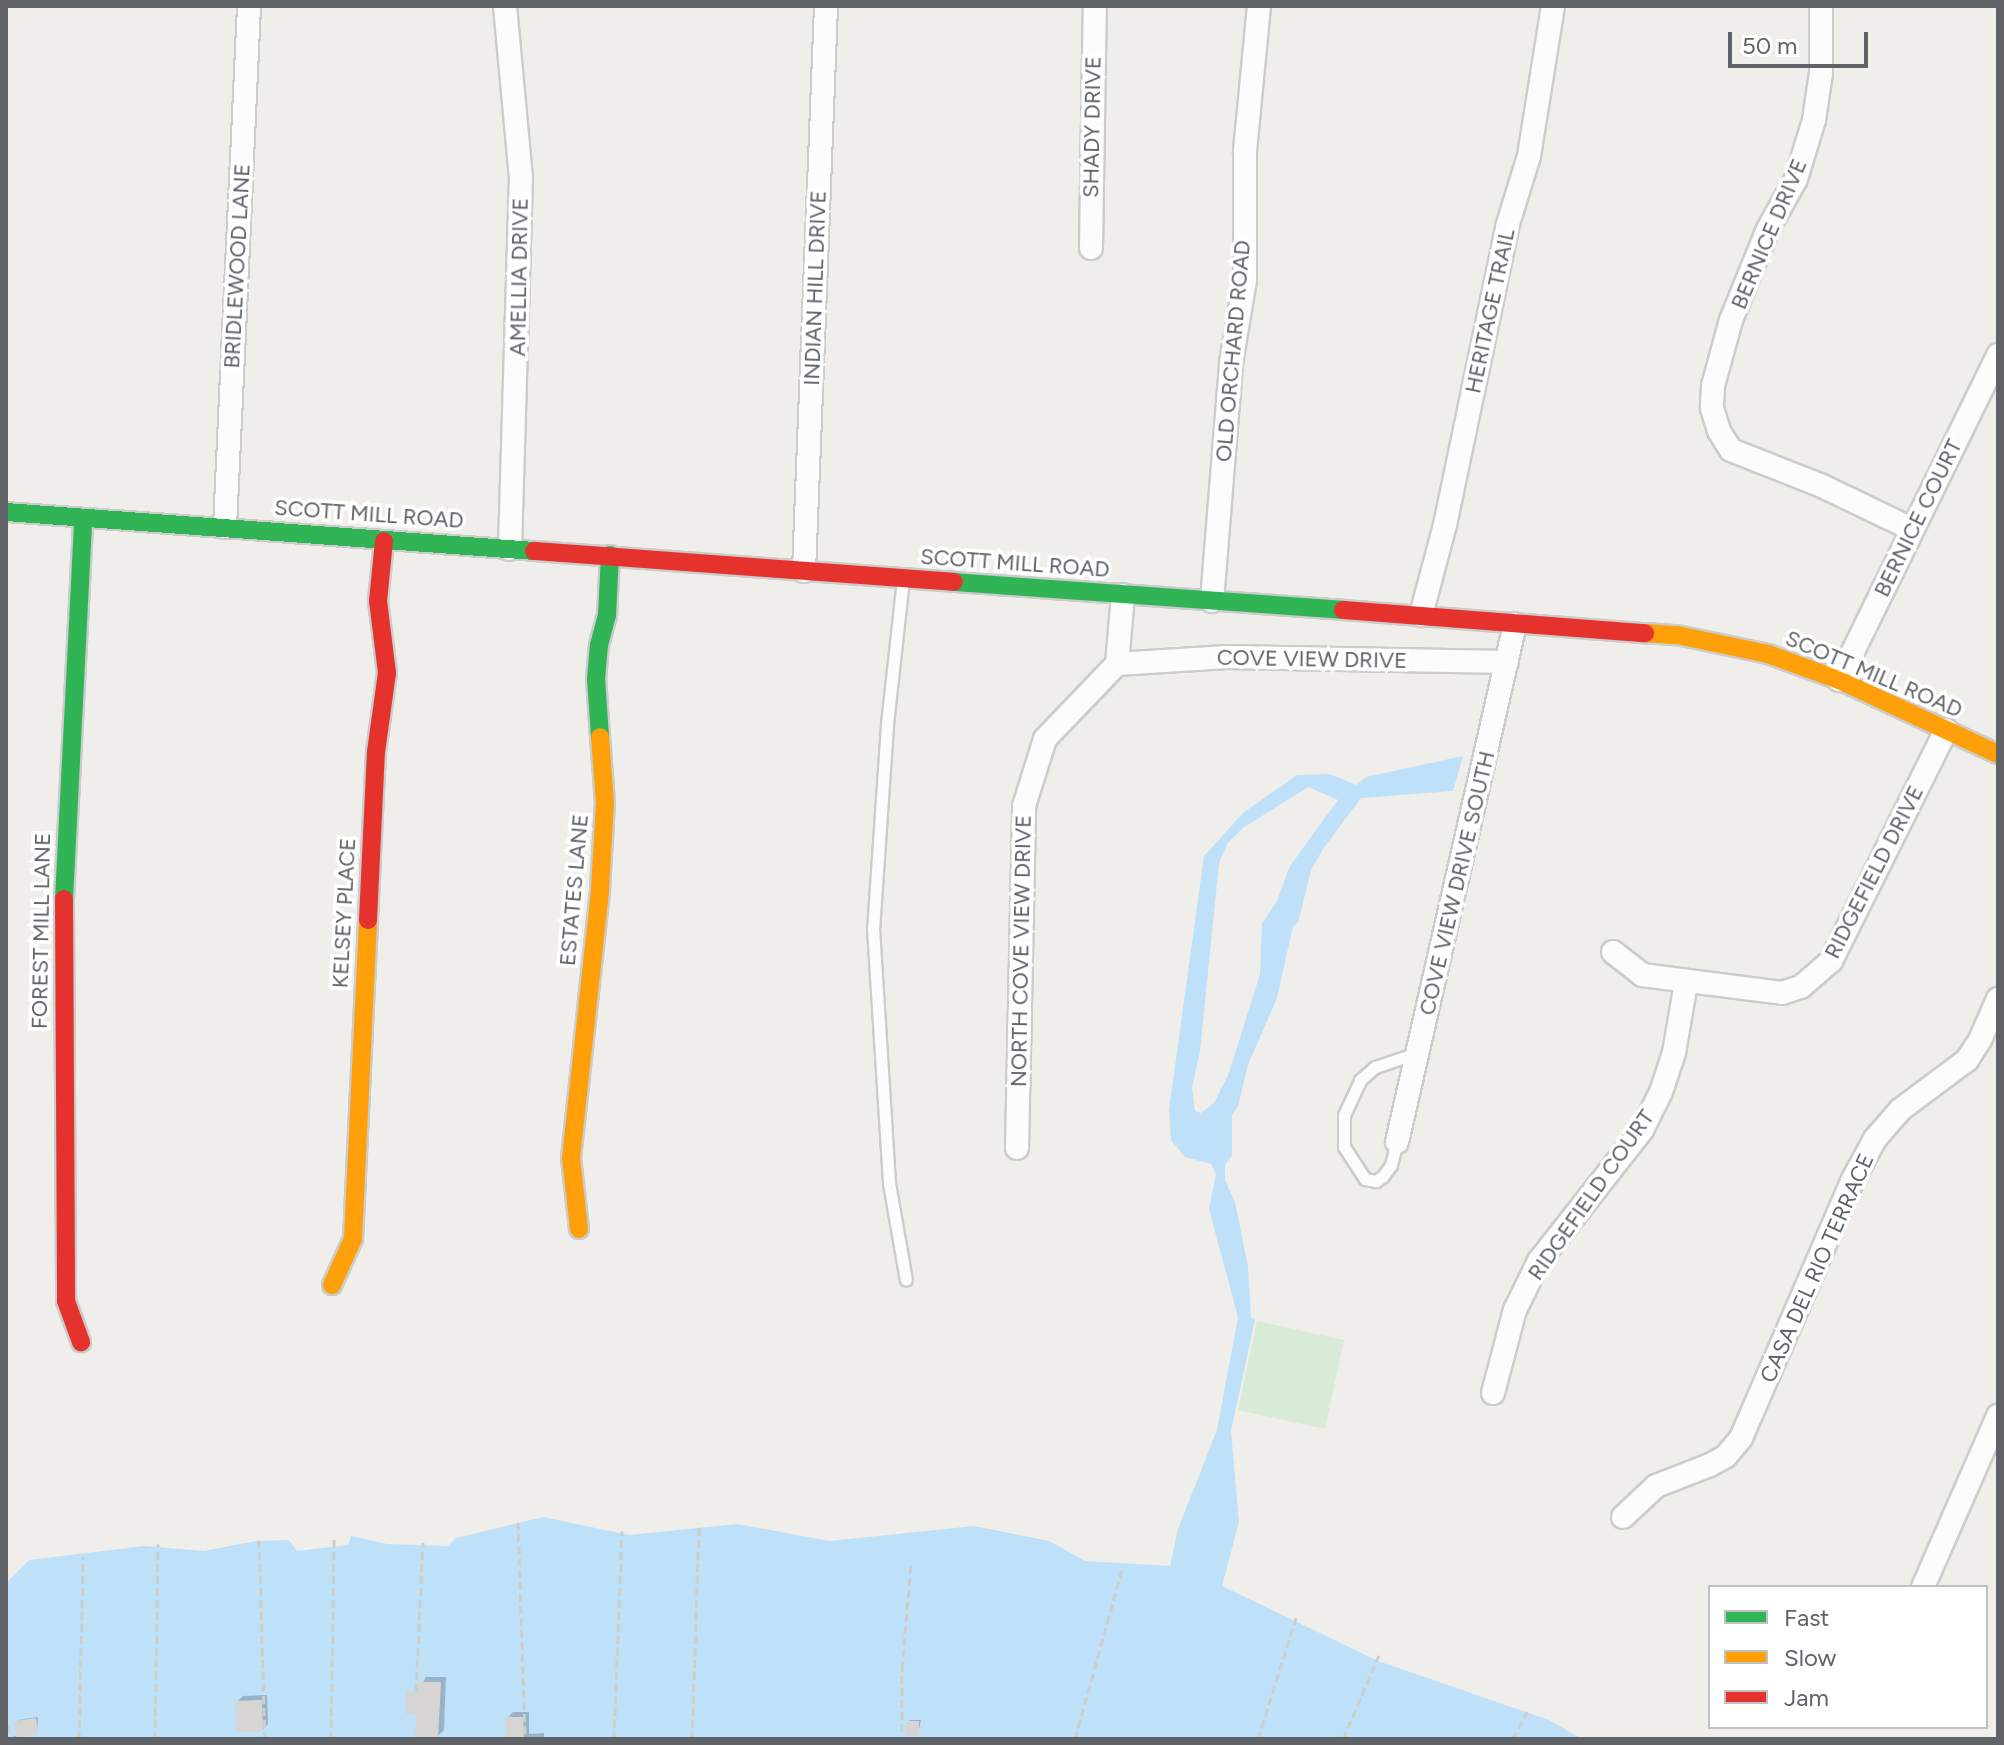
<!DOCTYPE html>
<style>
body{margin:0}
#map{position:relative;width:2004px;height:1745px;overflow:hidden;background:#efeeea;font-family:Figtree,sans-serif}
div>[style]{position:absolute}
[style*='--x']{left:calc(var(--x)*1px);top:calc(var(--y)*1px);width:calc(var(--w)*1px);rotate:calc(var(--a)*1deg)}
.green>*{inset:0;background:#d8ebd6}
.water>*{inset:0;background:#bfe0f9}
.shadow>*{inset:0;background:#0003}
.building>*{inset:0;background:#d6d5d3}
.path>*{height:3px;margin-top:-1.5px;transform-origin:0;background:repeating-linear-gradient(90deg,#cacfcc 0 8px,transparent 0 12px)}
.roads{filter:drop-shadow(2px 0 #cbcccc) drop-shadow(-2px 0 #cbcccc) drop-shadow(0 2px #cbcccc) drop-shadow(0 -2px #cbcccc)}
.lane>*{height:11px;margin:-5.5px;padding:0 5.5px;transform-origin:5.5px;border-radius:5.5px;background:#fdfcfc}
.street>*{height:22px;margin:-11px;padding:0 11px;transform-origin:11px;border-radius:11px;background:#fdfcfc}
.fast>*{height:18px;margin:-9px;padding:0 9px;transform-origin:9px;border-radius:9px;background:#30b455}
.slow>*{height:18px;margin:-9px;padding:0 9px;transform-origin:9px;border-radius:9px;background:#ff9f0a}
.jam>*{height:18px;margin:-9px;padding:0 9px;transform-origin:9px;border-radius:9px;background:#e5322d}
span{translate:-50% -50%;white-space:nowrap;text-align:center;line-height:1.15;-webkit-text-stroke:7px #fff;paint-order:stroke}
.street-label{font-size:22px;color:#5f6368}
.frame{position:absolute;inset:0;border:8px solid #5f6368;pointer-events:none}
.legend{position:absolute;left:1708px;top:1585px;width:280px;height:144px;box-sizing:border-box;background:#fff;border:2px solid #bfc1c3;margin:0;padding:10px 14px;list-style:none;font-size:24px;color:#5f6368}
.legend li{display:flex;align-items:center;gap:16px;height:40px}
.legend b{width:40px;border:2px solid #bfc1c3}
.scale{position:absolute;left:1728px;top:32px;width:140px;height:36px;box-sizing:border-box;border:4px solid #5f6368;border-top:0;padding-left:10px;font-size:24px;line-height:28px;white-space:nowrap;color:#5f6368;-webkit-text-stroke:6px #fff;paint-order:stroke}
</style>
<div id="map">
<div class="green">
<i style="clip-path:polygon(1257px 1321px,1344px 1340px,1325px 1429px,1238px 1410px)"></i>
</div>
<div class="water">
<i style="clip-path:polygon(evenodd,1463px 756px,1453px 791px,1361px 798px,1323px 849px,1311px 870px,1298px 923px,1293px 926px,1277px 998px,1248px 1065px,1238px 1106px,1232px 1115px,1232px 1155px,1225px 1165px,1225px 1180px,1235px 1202px,1248px 1267px,1251px 1317px,1255px 1320px,1231px 1431px,1239px 1522px,1222px 1586px,1378px 1661px,1549px 1720px,1582px 1739px,6px 1739px,6px 1583px,29px 1560px,144px 1546px,204px 1551px,256px 1541px,289px 1540px,297px 1551px,348px 1545px,351px 1536px,387px 1544px,448px 1546px,456px 1538px,543px 1517px,629px 1535px,737px 1524px,830px 1541px,974px 1526px,1049px 1541px,1085px 1561px,1170px 1566px,1178px 1529px,1217px 1430px,1238px 1317px,1209px 1209px,1216px 1174px,1211px 1164px,1185px 1157px,1171px 1140px,1169px 1110px,1204px 856px,1243px 813px,1297px 775px,1330px 774px,1356px 785px,1366px 777px,1463px 756px,1308px 787px,1338px 800px,1290px 866px,1277px 901px,1262px 924px,1260px 974px,1229px 1073px,1214px 1103px,1201px 1113px,1195px 1111px,1192px 1087px,1200px 1051px,1219px 863px,1227px 844px,1243px 828px,1308px 787px)"></i>
</div>
<div class="shadow">
<i style="clip-path:polygon(426px 1677px,446px 1677px,444px 1730px,438px 1736px,408px 1692px,419px 1690px)"></i>
<i style="clip-path:polygon(267px 1695px,268px 1724px,262px 1730px,237px 1702px,243px 1696px)"></i>
<i style="clip-path:polygon(513px 1712px,529px 1712px,529px 1734px,544px 1733px,544px 1739px,508px 1739px,507px 1718px)"></i>
<i style="clip-path:polygon(38px 1717px,37px 1733px,6px 1739px,18px 1735px,18px 1720px)"></i>
<i style="clip-path:polygon(910px 1720px,921px 1720px,918px 1734px,908px 1722px)"></i>
</div>
<div class="building">
<i style="clip-path:polygon(418px 1682px,441px 1682px,438px 1738px,415px 1737px,416px 1714px,405px 1714px,406px 1691px,417px 1691px)"></i>
<i style="clip-path:polygon(262px 1700px,263px 1732px,236px 1732px,235px 1701px)"></i>
<i style="clip-path:polygon(505px 1717px,523px 1717px,524px 1739px,506px 1739px)"></i>
<i style="clip-path:polygon(36px 1718px,38px 1734px,16px 1738px,14px 1721px)"></i>
<i style="clip-path:polygon(906px 1721px,919px 1721px,919px 1736px,906px 1736px)"></i>
</div>
<div class="path">
<i style="--x:518;--y:1522;--w:215;--a:88.1"></i>
<i style="--x:259;--y:1540;--w:199;--a:88.3"></i>
<i style="--x:416;--y:1691;--w:149;--a:-87.3"></i>
<i style="--x:6;--y:1713;--w:24;--a:83"></i>
<i style="--x:902;--y:1732;--w:63;--a:-90"></i>
<i style="--x:902;--y:1669;--w:106;--a:-85.1"></i>
<i style="--x:79;--y:1739;--w:182;--a:-88.7"></i>
<i style="--x:155;--y:1739;--w:195;--a:-89.1"></i>
<i style="--x:331;--y:1739;--w:201;--a:-89.1"></i>
<i style="--x:614;--y:1739;--w:208;--a:-87.8"></i>
<i style="--x:692;--y:1739;--w:216;--a:-88.1"></i>
<i style="--x:1075;--y:1739;--w:175;--a:-74.5"></i>
<i style="--x:1258;--y:1739;--w:127;--a:-72.6"></i>
<i style="--x:1343;--y:1739;--w:91;--a:-66.8"></i>
<i style="--x:1513;--y:1739;--w:31;--a:-63"></i>
</div>
<div class="roads">
<div class="lane">
<i style="--x:903;--y:579;--w:147;--a:96.3"></i>
<i style="--x:887;--y:725;--w:203;--a:93.9"></i>
<i style="--x:873;--y:928;--w:256;--a:86.4"></i>
<i style="--x:889;--y:1183;--w:98;--a:80.1"></i>
<i style="--x:1397;--y:1142;--w:24;--a:105"></i>
<i style="--x:1391;--y:1165;--w:14;--a:126"></i>
<i style="--x:1383;--y:1176;--w:9;--a:144"></i>
<i style="--x:1376;--y:1181;--w:11;--a:-170"></i>
<i style="--x:1365;--y:1179;--w:38;--a:-123"></i>
<i style="--x:1344;--y:1147;--w:32;--a:-90"></i>
<i style="--x:1344;--y:1115;--w:38;--a:-65"></i>
<i style="--x:1360;--y:1080;--w:20;--a:-41"></i>
<i style="--x:1375;--y:1067;--w:44;--a:-18.4"></i>
</div>
<div class="street">
<i style="--x:505;--y:6;--w:172;--a:84.7"></i>
<i style="--x:521;--y:177;--w:372;--a:91.7"></i>
<i style="--x:1821;--y:6;--w:67;--a:90"></i>
<i style="--x:1821;--y:73;--w:48;--a:98.5"></i>
<i style="--x:1814;--y:120;--w:62;--a:107"></i>
<i style="--x:1796;--y:179;--w:57;--a:119.2"></i>
<i style="--x:1768;--y:229;--w:98;--a:112.1"></i>
<i style="--x:1731;--y:320;--w:68;--a:105.3"></i>
<i style="--x:1713;--y:386;--w:22;--a:93"></i>
<i style="--x:1712;--y:408;--w:24;--a:73"></i>
<i style="--x:1719;--y:431;--w:22;--a:58"></i>
<i style="--x:1731;--y:450;--w:96;--a:21.5"></i>
<i style="--x:1820;--y:485;--w:102;--a:25.6"></i>
<i style="--x:1091;--y:248;--w:242;--a:-89.1"></i>
<i style="--x:225;--y:527;--w:522;--a:-87.36"></i>
<i style="--x:804;--y:571;--w:565;--a:-87.77"></i>
<i style="--x:1212;--y:601;--w:239;--a:-85.4"></i>
<i style="--x:1231;--y:363;--w:84;--a:-80.4"></i>
<i style="--x:1245;--y:280;--w:129;--a:-90"></i>
<i style="--x:1245;--y:151;--w:146;--a:-84.5"></i>
<i style="--x:1421;--y:615;--w:93;--a:-75.1"></i>
<i style="--x:1445;--y:525;--w:304;--a:-78.2"></i>
<i style="--x:1507;--y:227;--w:74;--a:-72.8"></i>
<i style="--x:1529;--y:156;--w:152;--a:-80.9"></i>
<i style="--x:1117;--y:664;--w:110;--a:-3.6"></i>
<i style="--x:1227;--y:657;--w:280;--a:1"></i>
<i style="--x:1839;--y:680;--w:362;--a:-63.9"></i>
<i style="--x:1613;--y:952;--w:37;--a:38"></i>
<i style="--x:1642;--y:975;--w:141;--a:7.3"></i>
<i style="--x:1782;--y:993;--w:20;--a:-18"></i>
<i style="--x:1801;--y:987;--w:40;--a:-41"></i>
<i style="--x:1831;--y:961;--w:258;--a:-63.5"></i>
<i style="--x:1397;--y:1142;--w:531;--a:-77.17"></i>
<i style="--x:1017;--y:1148;--w:342;--a:-88.8"></i>
<i style="--x:1024;--y:806;--w:70;--a:-72.6"></i>
<i style="--x:1045;--y:739;--w:104;--a:-46.2"></i>
<i style="--x:1117;--y:664;--w:69;--a:-85"></i>
<i style="--x:1493;--y:1393;--w:86;--a:-75.2"></i>
<i style="--x:1515;--y:1310;--w:55;--a:-63.9"></i>
<i style="--x:1539;--y:1261;--w:167;--a:-51.8"></i>
<i style="--x:1642;--y:1130;--w:42;--a:-63.4"></i>
<i style="--x:1661;--y:1092;--w:41;--a:-71.6"></i>
<i style="--x:1674;--y:1053;--w:71;--a:-80.3"></i>
<i style="--x:1623;--y:1517;--w:45;--a:-43.2"></i>
<i style="--x:1656;--y:1486;--w:58;--a:-21.3"></i>
<i style="--x:1710;--y:1465;--w:18;--a:-29"></i>
<i style="--x:1726;--y:1456;--w:23;--a:-50"></i>
<i style="--x:1741;--y:1438;--w:280;--a:-66.6"></i>
<i style="--x:1852;--y:1181;--w:48;--a:-61.3"></i>
<i style="--x:1875;--y:1139;--w:38;--a:-49"></i>
<i style="--x:1900;--y:1110;--w:84;--a:-36.7"></i>
<i style="--x:1967;--y:1060;--w:24;--a:-57"></i>
<i style="--x:1980;--y:1040;--w:45;--a:-66.3"></i>
<i style="--x:1923;--y:1587;--w:187;--a:-66.3"></i>
</div>
<div class="fast">
<i style="--x:6;--y:512;--w:529;--a:4.22"></i>
<i style="--x:954;--y:582;--w:390;--a:4.1"></i>
<i style="--x:600;--y:737;--w:58;--a:-93.9"></i>
<i style="--x:596;--y:679;--w:34;--a:-85"></i>
<i style="--x:599;--y:645;--w:31;--a:-75"></i>
<i style="--x:607;--y:615;--w:60;--a:-87.1"></i>
<i style="--x:64;--y:899;--w:381;--a:-87.1"></i>
</div>
<div class="slow">
<i style="--x:1645;--y:633;--w:32;--a:4"></i>
<i style="--x:1677;--y:635;--w:93;--a:11.8"></i>
<i style="--x:1768;--y:654;--w:76;--a:20.1"></i>
<i style="--x:1839;--y:680;--w:175;--a:25"></i>
<i style="--x:579;--y:1229;--w:71;--a:-96.4"></i>
<i style="--x:571;--y:1158;--w:271;--a:-83.8"></i>
<i style="--x:600;--y:889;--w:86;--a:-86.7"></i>
<i style="--x:605;--y:803;--w:66;--a:-94.3"></i>
<i style="--x:332;--y:1285;--w:51;--a:-65.5"></i>
<i style="--x:353;--y:1239;--w:319;--a:-87.3"></i>
</div>
<div class="jam">
<i style="--x:534;--y:551;--w:421;--a:4.2"></i>
<i style="--x:1343;--y:610;--w:303;--a:4.4"></i>
<i style="--x:64;--y:899;--w:402;--a:89.7"></i>
<i style="--x:66;--y:1301;--w:44;--a:69.9"></i>
<i style="--x:368;--y:920;--w:168;--a:-87.3"></i>
<i style="--x:376;--y:752;--w:80;--a:-82.1"></i>
<i style="--x:387;--y:673;--w:73;--a:-97.1"></i>
<i style="--x:378;--y:601;--w:60;--a:-84.3"></i>
</div>
</div>
<div class="street-label">
<span style="left:1092px;top:127px;rotate:-89deg">SHADY DRIVE</span>
<span style="left:1769px;top:234px;rotate:-67deg">BERNICE DRIVE</span>
<span style="left:237px;top:266px;rotate:-87deg">BRIDLEWOOD LANE</span>
<span style="left:519px;top:277px;rotate:-89deg">AMELLIA DRIVE</span>
<span style="left:815px;top:288px;rotate:-88deg">INDIAN HILL DRIVE</span>
<span style="left:1490px;top:311px;rotate:-78deg">HERITAGE TRAIL</span>
<span style="left:1233px;top:351px;rotate:-85deg">OLD ORCHARD ROAD</span>
<span style="left:369px;top:514px;rotate:4deg">SCOTT MILL ROAD</span>
<span style="left:1918px;top:518px;rotate:-64deg">BERNICE COURT</span>
<span style="left:1015px;top:563px;rotate:4deg">SCOTT MILL ROAD</span>
<span style="left:1312px;top:659px;rotate:1deg">COVE VIEW DRIVE</span>
<span style="left:1874px;top:674px;rotate:23deg">SCOTT MILL ROAD</span>
<span style="left:1874px;top:872px;rotate:-63deg">RIDGEFIELD DRIVE</span>
<span style="left:1457px;top:883px;rotate:-77deg">COVE VIEW DRIVE SOUTH</span>
<span style="left:574px;top:890px;rotate:-85deg">ESTATES LANE</span>
<span style="left:344px;top:913px;rotate:-87deg">KELSEY PLACE</span>
<span style="left:41px;top:931px;rotate:-89deg">FOREST MILL LANE</span>
<span style="left:1021px;top:951px;rotate:-89deg">NORTH COVE VIEW DRIVE</span>
<span style="left:1591px;top:1195px;rotate:-55deg">RIDGEFIELD COURT</span>
<span style="left:1817px;top:1268px;rotate:-66deg">CASA DEL RIO TERRACE</span>
</div>
<div class="frame"></div>
<ul class="legend">
<li><b style="height:10px;background:#30b455"></b>Fast</li>
<li><b style="height:10px;background:#ff9f0a"></b>Slow</li>
<li><b style="height:10px;background:#e5322d"></b>Jam</li>
</ul>
<div class="scale">50 m</div>
</div>
